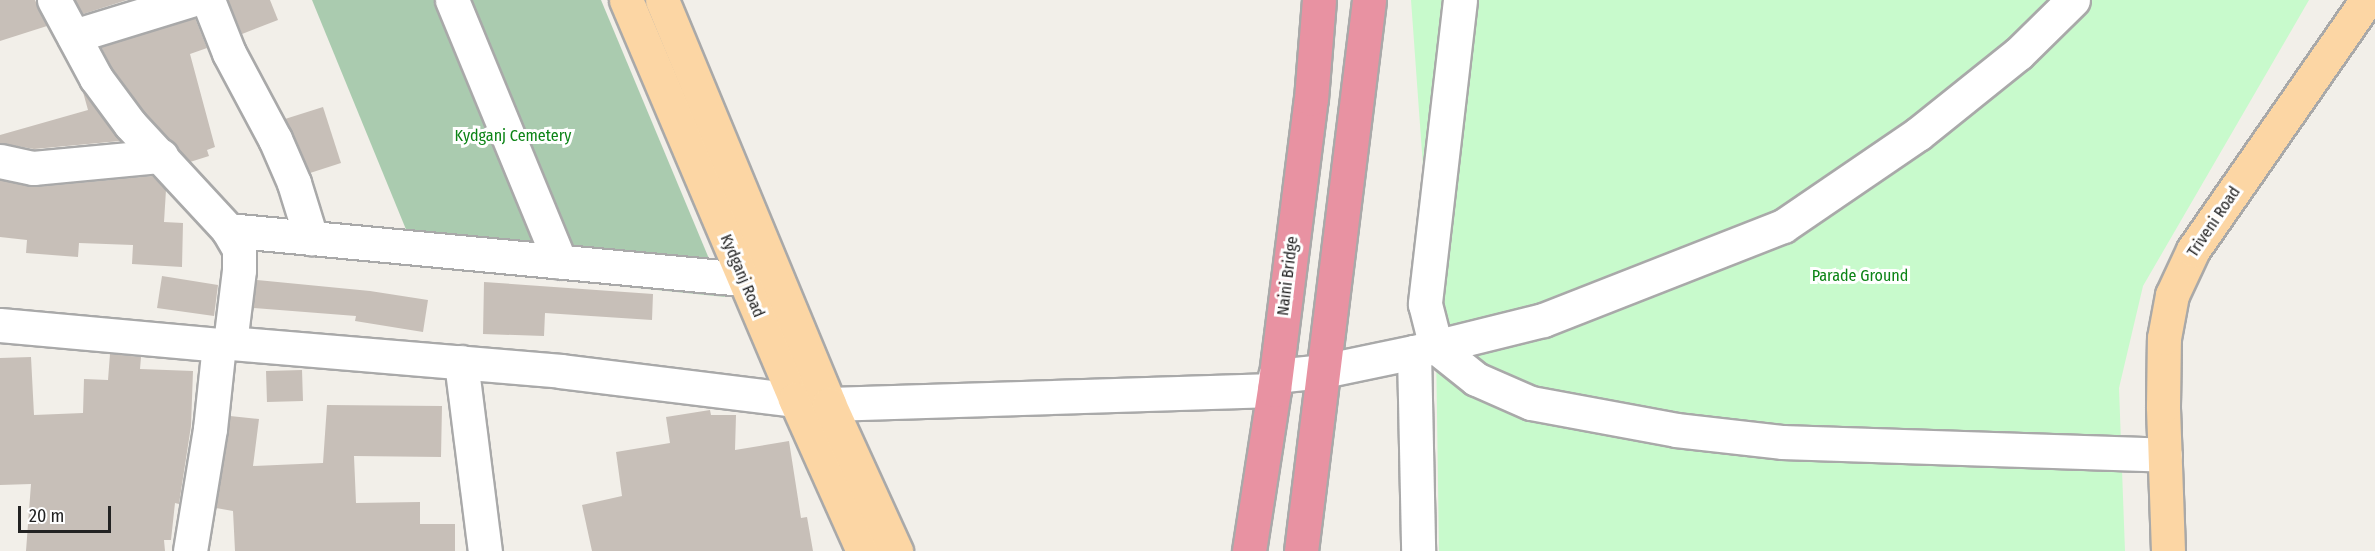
<!DOCTYPE html>
<style>
body{margin:0}
#map{position:relative;width:2375px;height:551px;overflow:hidden;background:#f2efe9;font-family:"Fira Sans Condensed",sans-serif}
div>[style]{position:absolute}
[style*='--x']{left:calc(var(--x)*1px);top:calc(var(--y)*1px);width:calc(var(--w)*1px);rotate:calc(var(--a)*1deg)}
.cemetery>*{inset:0;background:#aacbaf}
.park>*{inset:0;background:#c8facc}
.building>*{inset:0;background:#c7bfb8}
.roads{filter:drop-shadow(2px 0 #a9a9a9) drop-shadow(-2px 0 #a9a9a9) drop-shadow(0 2px #a9a9a9) drop-shadow(0 -2px #a9a9a9)}
.minor>*{height:33px;margin:-16.5px;padding:0 16.5px;transform-origin:16.5px;border-radius:16.5px;background:#fff}
.major>*{height:33px;margin:-16.5px;padding:0 16.5px;transform-origin:16.5px;border-radius:16.5px;background:#fcd6a4}
.highway>*{height:33px;margin:-16.5px;padding:0 16.5px;transform-origin:16.5px;border-radius:16.5px;background:#e892a2}
span{translate:-50% -50%;white-space:nowrap;text-align:center;line-height:1.15;-webkit-text-stroke:6px #fff;paint-order:stroke}
.park-label{font-size:16px;color:#0c8416}
.street-label{font-size:16px;color:#222}
.scale{position:absolute;left:18px;top:506px;width:93px;height:27px;box-sizing:border-box;border:3px solid #222;border-top:0;padding-left:8px;font-size:18px;line-height:21px;white-space:nowrap;color:#222;-webkit-text-stroke:4px #fff;paint-order:stroke}
</style>
<div id="map">
<div class="cemetery">
<i style="clip-path:polygon(312px 0,601px 0,725px 297px,421px 266px)"></i>
</div>
<div class="park">
<i style="clip-path:polygon(1411px 0,2309px 0,2143px 286px,2119px 388px,2125px 551px,1439px 551px,1436px 347px)"></i>
</div>
<div class="building">
<i style="clip-path:polygon(0 0,35px 0,47px 26px,0 41px)"></i>
<i style="clip-path:polygon(75px 0,127px 0,83px 14px)"></i>
<i style="clip-path:polygon(228px 0,270px 0,278px 20px,242px 34px)"></i>
<i style="clip-path:polygon(195px 18px,207px 48px,190px 54px,215px 147px,207px 150px,209px 156px,190px 162px,144px 112px,112px 68px,101px 47px)"></i>
<i style="clip-path:polygon(83px 92px,120px 141px,34px 149px,0 143px,0 135px,88px 110px)"></i>
<i style="clip-path:polygon(323px 107px,341px 163px,310px 173px,285px 119px)"></i>
<i style="clip-path:polygon(152px 176px,166px 190px,164px 222px,183px 223px,182px 267px,132px 264px,133px 245px,79px 243px,78px 257px,26px 253px,27px 240px,0 237px,0 180px,35px 187px)"></i>
<i style="clip-path:polygon(162px 276px,218px 285px,214px 316px,157px 308px)"></i>
<i style="clip-path:polygon(257px 280px,370px 291px,428px 300px,423px 332px,355px 321px,356px 316px,253px 308px)"></i>
<i style="clip-path:polygon(484px 282px,653px 294px,652px 320px,545px 313px,544px 336px,483px 334px)"></i>
<i style="clip-path:polygon(110px 354px,141px 357px,140px 369px,193px 371px,191px 426px,179px 504px,175px 503px,171px 540px,164px 540px,165px 551px,26px 551px,31px 484px,0 485px,0 358px,31px 357px,34px 415px,83px 413px,84px 379px,108px 380px)"></i>
<i style="clip-path:polygon(302px 370px,303px 401px,267px 402px,266px 371px)"></i>
<i style="clip-path:polygon(327px 405px,442px 406px,441px 457px,354px 456px,356px 503px,420px 502px,420px 524px,455px 524px,455px 551px,235px 551px,233px 511px,216px 508px,230px 416px,259px 419px,253px 466px,323px 463px)"></i>
<i style="clip-path:polygon(710px 410px,711px 415px,736px 415px,735px 450px,789px 441px,801px 518px,807px 517px,813px 551px,592px 551px,582px 505px,622px 496px,616px 452px,670px 443px,666px 417px)"></i>
</div>
<div class="roads">
<div class="minor">
<i style="--x:54;--y:0;--w:89;--a:61.7"></i>
<i style="--x:96;--y:78;--w:57;--a:53.5"></i>
<i style="--x:130;--y:124;--w:144;--a:47.2"></i>
<i style="--x:228;--y:230;--w:22;--a:60"></i>
<i style="--x:239;--y:249;--w:21;--a:90"></i>
<i style="--x:239;--y:270;--w:74;--a:97"></i>
<i style="--x:208;--y:0;--w:57;--a:68.4"></i>
<i style="--x:229;--y:53;--w:98;--a:61.9"></i>
<i style="--x:275;--y:139;--w:48;--a:66.6"></i>
<i style="--x:294;--y:183;--w:58;--a:72.8"></i>
<i style="--x:452;--y:0;--w:283;--a:67.6"></i>
<i style="--x:1460;--y:0;--w:306;--a:96.6"></i>
<i style="--x:1425;--y:304;--w:44;--a:75.7"></i>
<i style="--x:1436;--y:347;--w:51;--a:38.7"></i>
<i style="--x:1476;--y:379;--w:60;--a:23.6"></i>
<i style="--x:1531;--y:403;--w:147;--a:10.5"></i>
<i style="--x:1676;--y:430;--w:108;--a:6.4"></i>
<i style="--x:1783;--y:442;--w:382;--a:1.9"></i>
<i style="--x:74;--y:36;--w:122;--a:-17.1"></i>
<i style="--x:0;--y:161;--w:34;--a:12"></i>
<i style="--x:33;--y:168;--w:129;--a:-5.4"></i>
<i style="--x:228;--y:230;--w:517;--a:5.44"></i>
<i style="--x:0;--y:325;--w:220;--a:5.2"></i>
<i style="--x:219;--y:345;--w:11;--a:-10"></i>
<i style="--x:230;--y:343;--w:331;--a:4.8"></i>
<i style="--x:560;--y:371;--w:271;--a:7"></i>
<i style="--x:829;--y:404;--w:445;--a:-1.8"></i>
<i style="--x:1414;--y:352;--w:199;--a:88.8"></i>
<i style="--x:461;--y:362;--w:191;--a:82.8"></i>
<i style="--x:1275;--y:376;--w:48;--a:-5.9"></i>
<i style="--x:1323;--y:371;--w:93;--a:-11.8"></i>
<i style="--x:1414;--y:352;--w:133;--a:-13.9"></i>
<i style="--x:1543;--y:320;--w:258;--a:-21.4"></i>
<i style="--x:1783;--y:226;--w:163;--a:-34.3"></i>
<i style="--x:1918;--y:134;--w:128;--a:-38.7"></i>
<i style="--x:2018;--y:54;--w:77;--a:-44.5"></i>
<i style="--x:190;--y:551;--w:124;--a:-80.7"></i>
<i style="--x:210;--y:429;--w:84;--a:-83.9"></i>
</div>
<div class="major">
<i style="--x:626;--y:0;--w:433;--a:67"></i>
<i style="--x:795;--y:399;--w:167;--a:65.9"></i>
<i style="--x:662;--y:0;--w:437;--a:67.5"></i>
<i style="--x:829;--y:404;--w:162;--a:65.5"></i>
<i style="--x:2168;--y:551;--w:145;--a:-92"></i>
<i style="--x:2163;--y:406;--w:68;--a:-89.2"></i>
<i style="--x:2164;--y:338;--w:44;--a:-79.5"></i>
<i style="--x:2172;--y:295;--w:50;--a:-65"></i>
<i style="--x:2193;--y:250;--w:305;--a:-55.2"></i>
</div>
<div class="highway">
<i style="--x:1249;--y:551;--w:163;--a:-81.2"></i>
<i style="--x:1274;--y:390;--w:293;--a:-82.8"></i>
<i style="--x:1311;--y:99;--w:99;--a:-85.4"></i>
<i style="--x:1301;--y:551;--w:555;--a:-82.96"></i>
</div>
</div>
<div class="park-label">
<span style="left:513px;top:136px">Kydganj Cemetery</span>
<span style="left:1860px;top:276px">Parade Ground</span>
</div>
<div class="street-label">
<span style="left:2214px;top:222px;rotate:-56deg">Triveni Road</span>
<span style="left:742px;top:276px;rotate:67deg">Kydganj Road</span>
<span style="left:1288px;top:276px;rotate:-83deg">Naini Bridge</span>
</div>
<div class="scale">20 m</div>
</div>
